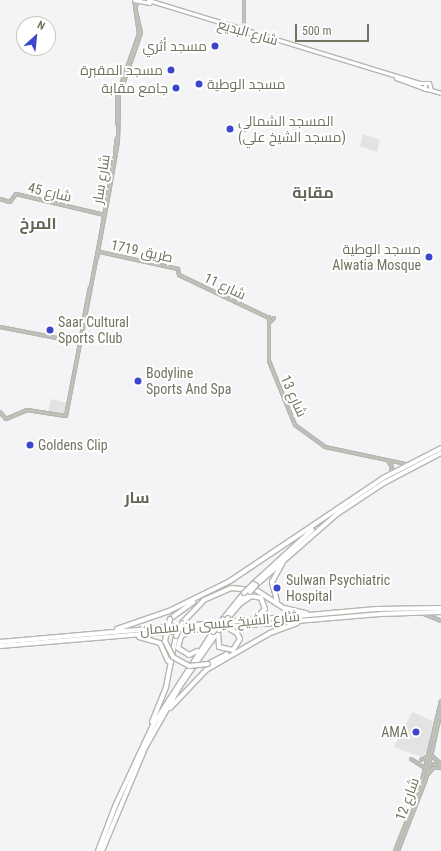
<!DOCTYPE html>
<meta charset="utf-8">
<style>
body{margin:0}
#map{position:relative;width:441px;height:851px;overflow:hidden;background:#f4f3f5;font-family:"Roboto Condensed",Cairo,sans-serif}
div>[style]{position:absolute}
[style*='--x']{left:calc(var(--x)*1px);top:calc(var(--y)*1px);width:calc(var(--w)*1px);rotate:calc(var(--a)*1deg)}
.built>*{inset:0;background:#e4e3e3}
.roads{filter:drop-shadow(1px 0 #b5b6af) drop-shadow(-1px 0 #b5b6af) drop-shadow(0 1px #b5b6af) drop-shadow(0 -1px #b5b6af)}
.tertiary>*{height:2px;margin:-1px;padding:0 1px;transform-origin:1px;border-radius:1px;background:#c1c2bb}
.primary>*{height:3px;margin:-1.5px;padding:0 1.5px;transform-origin:1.5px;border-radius:1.5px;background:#fff}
.motorway>*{height:4px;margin:-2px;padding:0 2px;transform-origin:2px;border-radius:2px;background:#fff}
.bridges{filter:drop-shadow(1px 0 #b4b5af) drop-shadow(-1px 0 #b4b5af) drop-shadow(0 1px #b4b5af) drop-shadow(0 -1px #b4b5af)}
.motorway-bridge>*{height:4px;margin:-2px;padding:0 2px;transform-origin:2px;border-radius:2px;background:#fff}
.dots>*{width:11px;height:11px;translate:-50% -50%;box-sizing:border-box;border:2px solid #fff;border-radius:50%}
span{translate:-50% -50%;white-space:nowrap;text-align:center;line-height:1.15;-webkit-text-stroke:4px #fff;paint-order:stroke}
.street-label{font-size:14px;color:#71745f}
.poi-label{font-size:14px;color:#71745f}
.right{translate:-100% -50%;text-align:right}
.left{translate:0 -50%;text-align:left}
.quarter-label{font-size:16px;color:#636655;font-weight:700}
.north{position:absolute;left:16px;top:16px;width:40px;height:40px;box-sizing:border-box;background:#fff;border:1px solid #c6c7bf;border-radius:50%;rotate:27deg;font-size:11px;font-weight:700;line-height:16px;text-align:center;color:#71745f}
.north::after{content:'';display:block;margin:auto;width:14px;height:18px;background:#3c46cb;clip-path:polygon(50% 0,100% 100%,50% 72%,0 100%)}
.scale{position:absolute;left:295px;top:24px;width:74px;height:18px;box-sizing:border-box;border:2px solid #71745f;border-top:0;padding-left:5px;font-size:12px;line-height:14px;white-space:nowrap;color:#71745f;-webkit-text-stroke:3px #fff;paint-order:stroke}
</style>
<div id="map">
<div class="built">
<i style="clip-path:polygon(363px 134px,380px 140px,377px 152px,360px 146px)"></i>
<i style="clip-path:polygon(51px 399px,67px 403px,65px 414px,48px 412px)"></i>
<i style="clip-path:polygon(412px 712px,433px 721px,427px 751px,421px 757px,394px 747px)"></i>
</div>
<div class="roads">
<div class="tertiary">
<i style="--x:244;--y:0;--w:29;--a:90"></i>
<i style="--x:117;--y:124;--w:28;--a:-90"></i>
<i style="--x:117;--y:96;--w:66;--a:-70.5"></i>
<i style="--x:139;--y:34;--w:34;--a:-98"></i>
<i style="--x:115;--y:152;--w:14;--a:-82"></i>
<i style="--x:0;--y:199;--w:10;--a:17"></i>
<i style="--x:10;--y:202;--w:10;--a:-53"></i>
<i style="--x:16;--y:194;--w:91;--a:13.3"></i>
<i style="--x:100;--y:252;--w:80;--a:12.3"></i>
<i style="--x:178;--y:269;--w:6;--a:81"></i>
<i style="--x:179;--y:275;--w:100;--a:25.5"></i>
<i style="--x:97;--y:258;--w:101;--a:-80.4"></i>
<i style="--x:269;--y:317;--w:44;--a:90"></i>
<i style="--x:269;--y:361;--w:69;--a:67.9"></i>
<i style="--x:295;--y:425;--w:37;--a:36"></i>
<i style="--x:325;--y:447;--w:83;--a:11.9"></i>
<i style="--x:83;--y:323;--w:36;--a:-79"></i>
<i style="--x:269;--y:323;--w:7;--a:-45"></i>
<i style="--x:0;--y:327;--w:58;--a:10.9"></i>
<i style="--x:56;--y:338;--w:25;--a:11"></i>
<i style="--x:75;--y:342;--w:10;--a:-53"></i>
<i style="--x:0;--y:412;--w:9;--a:49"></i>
<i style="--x:6;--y:419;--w:23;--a:-23"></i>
<i style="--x:27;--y:410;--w:39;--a:9"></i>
<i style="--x:66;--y:416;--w:233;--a:-79.1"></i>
<i style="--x:110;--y:187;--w:47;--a:-80.1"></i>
<i style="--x:118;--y:141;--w:45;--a:-88.7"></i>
<i style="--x:119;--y:96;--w:67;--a:-70.8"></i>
<i style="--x:141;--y:33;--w:26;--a:-103"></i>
<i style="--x:135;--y:8;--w:8;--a:-67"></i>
<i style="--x:388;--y:461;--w:7;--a:56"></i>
<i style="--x:392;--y:467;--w:5;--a:101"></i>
<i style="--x:424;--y:614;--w:18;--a:22"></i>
<i style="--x:432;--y:756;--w:12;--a:42"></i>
<i style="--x:411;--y:759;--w:17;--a:33"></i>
<i style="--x:421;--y:760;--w:8;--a:-30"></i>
<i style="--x:430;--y:764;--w:11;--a:5"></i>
<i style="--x:428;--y:774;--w:8;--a:-50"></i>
<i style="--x:433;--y:768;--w:8;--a:0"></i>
<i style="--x:395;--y:851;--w:71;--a:-68.5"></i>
<i style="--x:421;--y:785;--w:86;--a:-76.6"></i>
<i style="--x:398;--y:851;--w:77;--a:-68.7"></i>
<i style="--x:426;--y:779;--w:70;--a:-77.6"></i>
</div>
<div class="primary">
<i style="--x:134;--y:0;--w:16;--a:11"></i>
<i style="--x:148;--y:0;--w:283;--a:17"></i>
<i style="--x:419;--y:83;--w:10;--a:0"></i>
<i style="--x:429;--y:83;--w:7;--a:74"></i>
<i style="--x:431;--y:90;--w:6;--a:-171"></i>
<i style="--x:425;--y:89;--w:5;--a:-90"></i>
<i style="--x:239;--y:30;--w:19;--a:16"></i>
<i style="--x:396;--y:78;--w:30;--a:20"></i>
<i style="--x:431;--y:90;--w:10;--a:17"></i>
</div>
<div class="motorway">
<i style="--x:253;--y:584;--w:80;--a:-42.5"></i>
<i style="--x:256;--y:585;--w:108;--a:-41.2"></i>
<i style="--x:337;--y:514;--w:56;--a:-33.4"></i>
<i style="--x:384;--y:483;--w:64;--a:-27.8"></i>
<i style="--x:277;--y:601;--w:20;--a:-105"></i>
<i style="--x:272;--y:582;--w:23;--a:-61"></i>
<i style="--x:241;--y:603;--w:12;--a:-35"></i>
<i style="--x:251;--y:596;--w:10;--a:11"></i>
<i style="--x:261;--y:598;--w:12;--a:70"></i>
<i style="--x:265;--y:609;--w:13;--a:135"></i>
<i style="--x:228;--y:618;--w:34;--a:-50"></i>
<i style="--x:170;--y:619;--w:29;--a:-36"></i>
<i style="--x:223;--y:619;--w:33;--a:-51"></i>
<i style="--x:182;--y:623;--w:32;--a:-46"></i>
<i style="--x:204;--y:600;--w:30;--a:-24"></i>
<i style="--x:231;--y:588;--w:25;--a:5"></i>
<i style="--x:256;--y:590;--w:33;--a:33"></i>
<i style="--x:284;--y:608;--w:23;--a:13"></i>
<i style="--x:117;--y:629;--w:55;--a:-19.1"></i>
<i style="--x:169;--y:611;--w:68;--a:-26.2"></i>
<i style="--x:230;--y:581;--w:184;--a:-33.9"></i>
<i style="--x:383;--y:478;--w:65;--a:-27.3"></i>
<i style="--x:191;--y:631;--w:11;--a:153"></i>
<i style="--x:181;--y:636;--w:12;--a:104"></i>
<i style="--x:178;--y:648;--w:13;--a:32"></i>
<i style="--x:189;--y:655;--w:9;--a:-27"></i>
<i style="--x:218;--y:632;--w:15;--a:86"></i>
<i style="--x:219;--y:647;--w:14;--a:12"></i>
<i style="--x:233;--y:650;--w:13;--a:-58"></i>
<i style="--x:240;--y:639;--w:7;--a:-117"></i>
<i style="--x:237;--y:633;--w:10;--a:-151"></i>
<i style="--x:139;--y:637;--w:22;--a:16"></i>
<i style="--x:160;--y:643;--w:20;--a:66"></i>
<i style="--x:0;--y:642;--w:378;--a:-5"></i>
<i style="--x:377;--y:609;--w:64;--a:-0.9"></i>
<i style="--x:0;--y:646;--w:381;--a:-4.8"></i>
<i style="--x:380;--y:614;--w:61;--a:-1.9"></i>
<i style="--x:208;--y:664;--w:21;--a:-28"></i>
<i style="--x:170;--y:708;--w:52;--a:-46.5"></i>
<i style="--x:206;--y:670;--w:74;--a:-30"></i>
<i style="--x:270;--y:633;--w:29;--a:-20"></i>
<i style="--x:152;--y:722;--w:38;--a:-68"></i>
<i style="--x:166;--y:687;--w:52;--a:-78.9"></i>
<i style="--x:98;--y:851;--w:50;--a:-69"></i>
<i style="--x:116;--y:804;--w:87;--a:-64.9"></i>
<i style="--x:153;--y:725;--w:111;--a:-57.2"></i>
<i style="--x:102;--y:851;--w:112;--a:-67.3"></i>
<i style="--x:145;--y:748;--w:71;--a:-60.6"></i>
<i style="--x:180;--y:686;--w:68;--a:-55.1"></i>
</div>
</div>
<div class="bridges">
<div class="motorway-bridge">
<i style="--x:250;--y:592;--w:9;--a:-49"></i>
<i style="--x:244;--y:593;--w:13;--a:-45"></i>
<i style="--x:170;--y:619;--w:23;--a:103"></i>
<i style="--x:165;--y:641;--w:18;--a:63"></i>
<i style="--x:173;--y:657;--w:18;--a:29"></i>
<i style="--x:189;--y:666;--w:19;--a:-6"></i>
<i style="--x:219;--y:630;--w:15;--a:-53"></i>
<i style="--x:213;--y:632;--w:16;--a:-52"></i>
<i style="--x:176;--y:636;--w:14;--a:-65"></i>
</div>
</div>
<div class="dots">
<i style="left:215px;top:46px;background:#3c46cb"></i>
<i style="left:171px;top:70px;background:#3c46cb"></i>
<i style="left:199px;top:84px;background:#3c46cb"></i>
<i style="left:176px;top:88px;background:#3c46cb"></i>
<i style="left:230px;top:129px;background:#3c46cb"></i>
<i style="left:429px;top:257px;background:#3c46cb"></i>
<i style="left:50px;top:330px;background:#3c46cb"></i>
<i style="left:138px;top:381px;background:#3c46cb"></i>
<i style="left:30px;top:445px;background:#3c46cb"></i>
<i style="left:277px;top:588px;background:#3c46cb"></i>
<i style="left:416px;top:732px;background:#3c46cb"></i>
</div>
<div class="street-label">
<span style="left:248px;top:32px;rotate:16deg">شارع البديع</span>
<span style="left:101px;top:179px;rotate:-81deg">شارع سار</span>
<span style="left:50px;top:192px;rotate:13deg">شارع 45</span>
<span style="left:142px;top:251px;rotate:12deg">طريق 1719</span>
<span style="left:225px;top:286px;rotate:25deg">شارع 11</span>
<span style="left:294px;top:396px;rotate:66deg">شارع 13</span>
<span style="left:220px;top:623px;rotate:-5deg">شارع الشيخ عيسى بن سلمان</span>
<span style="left:407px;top:799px;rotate:-70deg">شارع 12</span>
</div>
<div class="poi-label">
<span class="right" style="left:207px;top:46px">مسجد أثري</span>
<span class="right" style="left:163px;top:70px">مسجد المقبرة</span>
<span class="left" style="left:207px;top:84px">مسجد الوطية</span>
<span class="right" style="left:168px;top:88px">جامع مقابة</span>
<span class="left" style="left:238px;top:129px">المسجد الشمالي<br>(مسجد الشيخ علي)</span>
<span class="right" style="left:421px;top:257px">مسجد الوطية<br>Alwatia Mosque</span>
<span class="left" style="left:58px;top:330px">Saar Cultural<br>Sports Club</span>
<span class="left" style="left:146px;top:381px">Bodyline<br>Sports And Spa</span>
<span class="left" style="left:38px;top:445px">Goldens Clip</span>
<span class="left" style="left:286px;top:588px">Sulwan Psychiatric<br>Hospital</span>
<span class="right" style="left:408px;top:732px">AMA</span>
</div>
<div class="quarter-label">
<span style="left:313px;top:193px">مقابة</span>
<span style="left:38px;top:224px">المرخ</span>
<span style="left:137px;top:498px">سار</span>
</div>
<div class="north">N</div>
<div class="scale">500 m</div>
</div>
